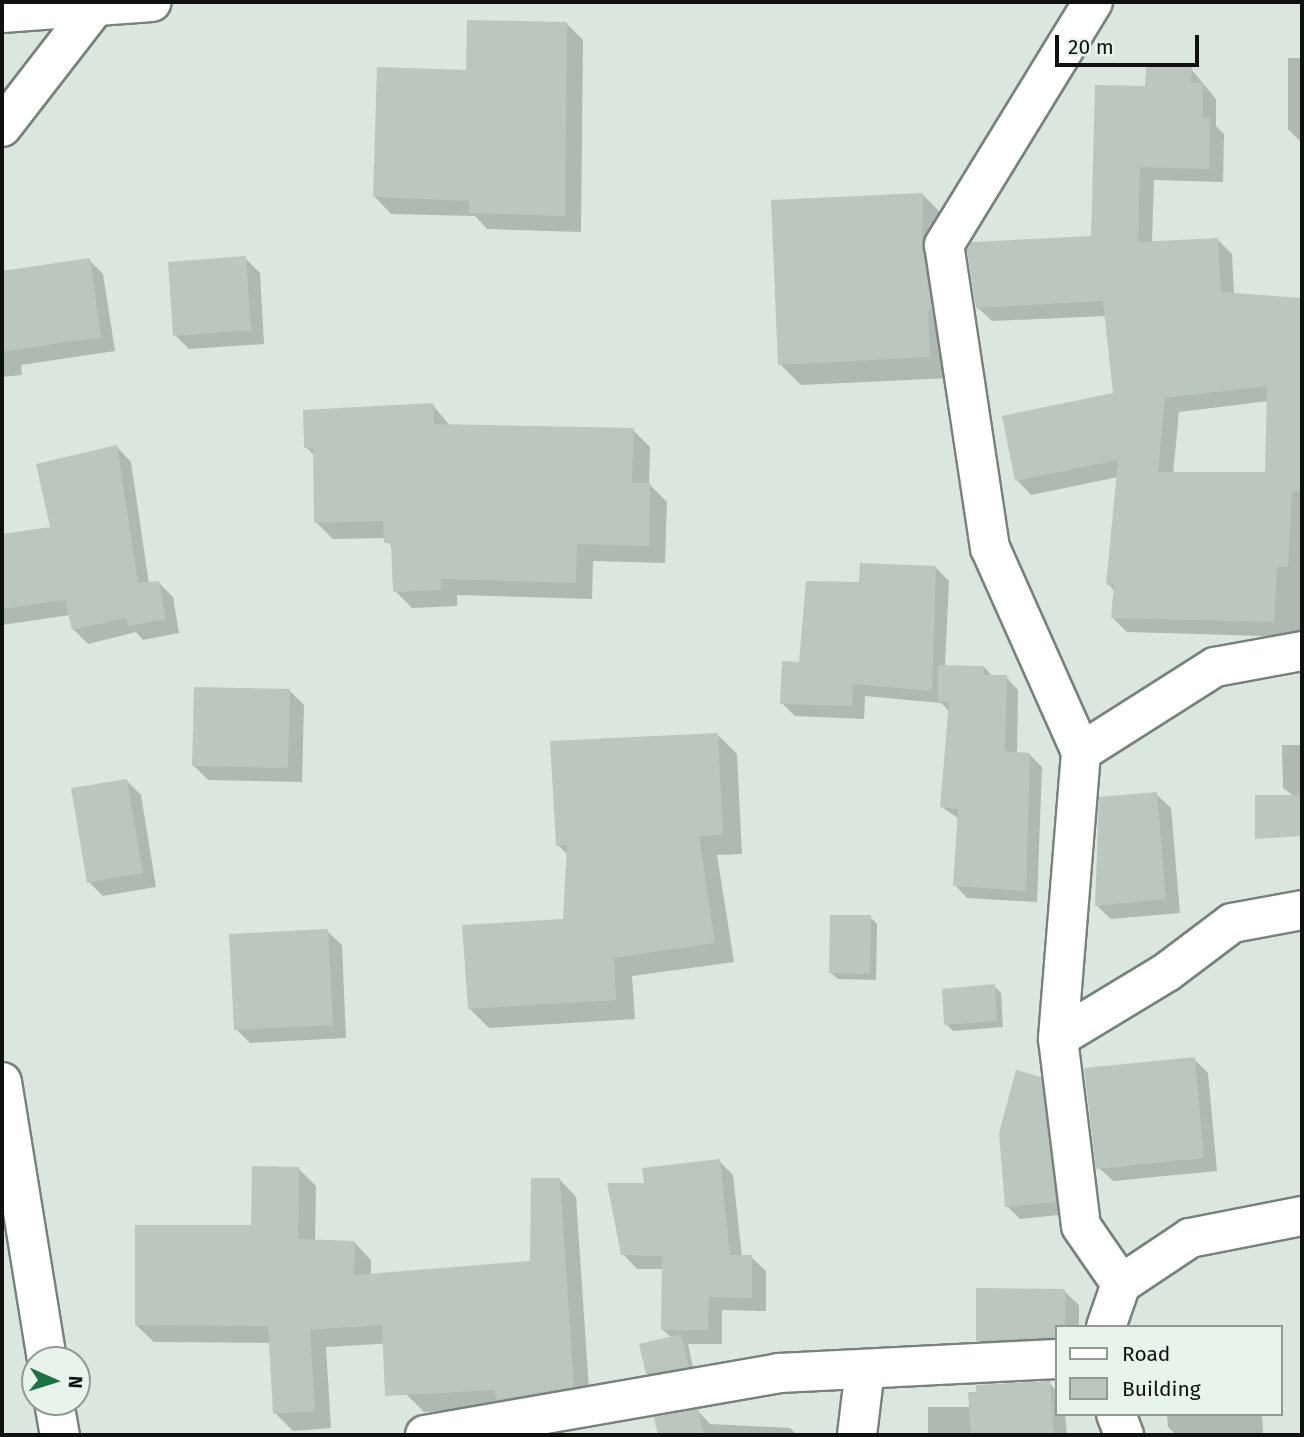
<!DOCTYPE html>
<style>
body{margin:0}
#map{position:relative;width:1304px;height:1437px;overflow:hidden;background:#dbe6de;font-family:"Fira Sans",sans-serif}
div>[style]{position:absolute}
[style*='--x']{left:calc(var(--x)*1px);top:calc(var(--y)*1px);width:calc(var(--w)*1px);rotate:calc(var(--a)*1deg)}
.shadow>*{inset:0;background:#0003}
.building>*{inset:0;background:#bbc6be}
.roads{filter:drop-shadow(2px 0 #77827a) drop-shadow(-2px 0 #77827a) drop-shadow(0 2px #77827a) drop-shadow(0 -2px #77827a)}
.street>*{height:38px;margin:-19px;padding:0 19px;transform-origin:19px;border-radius:19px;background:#fff}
span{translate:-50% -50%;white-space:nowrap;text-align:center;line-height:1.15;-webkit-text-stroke:7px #e8f4eb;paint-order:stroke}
.frame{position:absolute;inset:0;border:4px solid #0e110f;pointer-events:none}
.legend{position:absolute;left:1055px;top:1325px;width:228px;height:91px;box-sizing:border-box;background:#e8f4eb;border:2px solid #919993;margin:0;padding:9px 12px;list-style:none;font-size:21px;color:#0e110f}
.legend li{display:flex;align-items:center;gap:14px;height:35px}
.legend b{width:35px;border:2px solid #919993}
.north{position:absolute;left:21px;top:1346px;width:70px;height:70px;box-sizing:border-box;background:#e8f4eb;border:2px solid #919993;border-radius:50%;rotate:93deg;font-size:19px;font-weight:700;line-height:28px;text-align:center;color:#0e110f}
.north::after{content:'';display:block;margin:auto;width:24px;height:32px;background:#1d7245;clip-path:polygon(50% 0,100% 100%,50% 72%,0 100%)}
.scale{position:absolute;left:1055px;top:35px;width:144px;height:32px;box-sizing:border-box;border:4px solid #0e110f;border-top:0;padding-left:9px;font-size:21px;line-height:24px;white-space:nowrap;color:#0e110f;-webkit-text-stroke:5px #e8f4eb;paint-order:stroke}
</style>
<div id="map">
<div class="shadow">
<i style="clip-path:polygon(566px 23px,583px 40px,581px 232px,487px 229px,475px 216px,391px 214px,375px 197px,468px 72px)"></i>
<i style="clip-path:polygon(1288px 58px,1302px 58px,1302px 172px,1301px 142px,1288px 129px)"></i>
<i style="clip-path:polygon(evenodd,1191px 69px,1216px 99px,1216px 126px,1224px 134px,1223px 182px,1154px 180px,1152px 243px,1218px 240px,1232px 254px,1234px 295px,1302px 300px,1302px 637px,1127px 632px,1113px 618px,1115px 591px,1108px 584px,1118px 477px,1031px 495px,1017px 480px,1114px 395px,1106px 316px,992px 321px,977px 307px,1092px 238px,1147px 88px,1191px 69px,1268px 401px,1267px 473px,1173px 474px,1179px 412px,1268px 401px)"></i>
<i style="clip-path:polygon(922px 194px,943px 215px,950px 378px,801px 385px,780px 364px)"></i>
<i style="clip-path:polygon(245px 258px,260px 273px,264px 344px,189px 349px,175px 335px)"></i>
<i style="clip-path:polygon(89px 260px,103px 274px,115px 351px,21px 365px,22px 375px,2px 377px,2px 273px)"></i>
<i style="clip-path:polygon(433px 405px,450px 426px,633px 430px,650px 447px,649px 484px,667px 502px,665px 563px,593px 561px,592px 599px,457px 595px,457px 606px,412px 608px,395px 591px,393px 549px,386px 538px,333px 539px,316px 522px,315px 456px,306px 447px)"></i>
<i style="clip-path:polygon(117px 447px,131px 462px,149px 584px,159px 583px,173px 597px,179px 633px,143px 640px,136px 632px,88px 644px,73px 629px,70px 615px,2px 625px,2px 535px,52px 528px)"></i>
<i style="clip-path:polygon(936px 568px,949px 581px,945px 667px,984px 667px,993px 677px,1006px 677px,1018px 690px,1017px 754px,1030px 755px,1042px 767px,1037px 902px,967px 898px,955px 885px,959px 819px,942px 807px,950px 712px,941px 703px,865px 696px,864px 719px,795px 716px,782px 703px,801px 664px,861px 584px)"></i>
<i style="clip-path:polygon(289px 690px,304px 705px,302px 782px,208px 780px,194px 766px)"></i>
<i style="clip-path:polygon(718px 735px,737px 754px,742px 854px,717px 855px,734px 962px,632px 976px,635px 1019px,489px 1028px,469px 1008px,565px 920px,569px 856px,558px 845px)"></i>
<i style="clip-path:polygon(1282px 745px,1302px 745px,1302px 802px,1283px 788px)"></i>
<i style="clip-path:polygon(127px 781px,141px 795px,156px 887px,103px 896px,89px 882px)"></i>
<i style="clip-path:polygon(1156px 794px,1171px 808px,1180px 913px,1111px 919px,1096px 905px)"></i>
<i style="clip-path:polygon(870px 917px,877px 924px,876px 980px,838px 979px,831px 973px)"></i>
<i style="clip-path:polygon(327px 931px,342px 945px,346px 1038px,250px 1043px,236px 1029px)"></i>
<i style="clip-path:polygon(994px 986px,1001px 993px,1003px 1027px,953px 1031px,946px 1024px)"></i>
<i style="clip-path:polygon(1194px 1059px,1208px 1073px,1217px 1171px,1113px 1181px,1099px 1168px)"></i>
<i style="clip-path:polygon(1040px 1078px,1053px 1091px,1068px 1214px,1020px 1219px,1007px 1206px)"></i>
<i style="clip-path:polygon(719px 1161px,733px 1175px,742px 1257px,751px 1257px,766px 1271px,766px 1311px,722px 1310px,722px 1344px,688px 1344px,694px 1373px,654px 1380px,647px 1373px,672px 1338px,663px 1330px,663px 1269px,637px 1269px,623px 1254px,646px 1185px)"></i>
<i style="clip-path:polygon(298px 1168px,316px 1186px,315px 1242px,354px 1242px,371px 1260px,371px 1275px,532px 1262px,559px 1179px,576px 1197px,590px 1404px,424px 1412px,406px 1394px,396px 1343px,326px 1347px,331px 1428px,293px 1431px,275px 1413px,271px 1343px,154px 1342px,136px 1325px,253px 1227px)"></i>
<i style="clip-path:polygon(1064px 1291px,1079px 1305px,1079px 1327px,1057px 1327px,1057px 1353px,992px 1355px,978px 1340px)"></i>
<i style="clip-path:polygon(1049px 1383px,1057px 1391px,1057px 1414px,1065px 1414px,1067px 1435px,928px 1435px,928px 1407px,971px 1407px)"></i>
<i style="clip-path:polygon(698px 1411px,710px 1424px,790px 1428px,797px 1435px,656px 1435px)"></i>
<i style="clip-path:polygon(1167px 1414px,1262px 1414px,1263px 1435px,1176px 1435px,1168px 1427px)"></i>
<i style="clip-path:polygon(576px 1433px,579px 1435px,560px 1435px)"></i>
</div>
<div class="building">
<i style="clip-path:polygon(467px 20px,567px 22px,565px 216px,469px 213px,469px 201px,373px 197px,377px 67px,466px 70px)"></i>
<i style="clip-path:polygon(evenodd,1146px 66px,1192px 67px,1191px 83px,1203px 83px,1203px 117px,1210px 118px,1209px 169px,1140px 167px,1138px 242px,1218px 238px,1221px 292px,1302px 298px,1302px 491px,1292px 491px,1288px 567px,1277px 567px,1274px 622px,1111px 618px,1114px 585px,1106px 585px,1118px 460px,1015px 481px,1002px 416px,1113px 393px,1103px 301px,976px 308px,967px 250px,972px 242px,1091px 236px,1095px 85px,1145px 86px,1146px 66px,1267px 386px,1265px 472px,1158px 472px,1165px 398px,1267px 386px)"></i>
<i style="clip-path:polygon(923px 193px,922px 248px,932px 310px,928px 310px,930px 357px,778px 365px,771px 200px)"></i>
<i style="clip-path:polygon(246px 256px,251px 330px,173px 336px,168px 262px)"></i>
<i style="clip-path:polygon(90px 258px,101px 337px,2px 352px,2px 271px)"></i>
<i style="clip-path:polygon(433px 403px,434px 424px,634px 428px,632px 483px,650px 483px,649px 546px,577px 544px,576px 583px,441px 579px,441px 590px,393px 592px,391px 543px,384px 543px,383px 521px,314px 523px,313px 448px,304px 448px,303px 410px)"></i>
<i style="clip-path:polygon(117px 445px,138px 583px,159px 581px,166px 619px,128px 626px,126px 618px,72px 630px,65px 600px,2px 609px,2px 534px,50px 527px,36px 464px)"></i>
<i style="clip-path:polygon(860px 563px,936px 566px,932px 691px,853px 684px,852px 706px,780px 704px,782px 661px,799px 662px,806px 581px,859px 582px)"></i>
<i style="clip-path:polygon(938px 665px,984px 666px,984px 675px,1007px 675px,1005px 751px,1030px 753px,1026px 891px,953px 886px,958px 809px,940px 807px,949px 702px,938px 702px)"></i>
<i style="clip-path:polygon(194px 687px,290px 689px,288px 768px,192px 766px)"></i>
<i style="clip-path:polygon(718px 733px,723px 835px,699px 836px,715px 943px,614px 958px,616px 1000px,468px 1009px,462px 925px,563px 919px,567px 845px,556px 846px,550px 741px)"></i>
<i style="clip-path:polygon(127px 779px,143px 873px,87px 883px,71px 788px)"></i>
<i style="clip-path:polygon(1157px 792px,1166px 899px,1095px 906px,1099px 797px)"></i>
<i style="clip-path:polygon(1255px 795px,1302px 795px,1302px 836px,1255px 839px)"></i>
<i style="clip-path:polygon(830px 915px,871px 915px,870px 974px,829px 973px)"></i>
<i style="clip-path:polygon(328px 929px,333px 1025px,234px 1030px,229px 934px)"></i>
<i style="clip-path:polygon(995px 984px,997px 1021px,944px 1025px,942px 989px)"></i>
<i style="clip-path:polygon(1195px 1057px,1204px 1158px,1096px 1169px,1084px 1068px)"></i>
<i style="clip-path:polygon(1016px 1070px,1041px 1077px,1056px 1202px,1005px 1207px,999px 1133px)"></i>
<i style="clip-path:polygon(720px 1159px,730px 1255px,752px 1255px,752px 1298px,709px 1297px,708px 1330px,661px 1330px,662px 1256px,621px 1255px,607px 1183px,644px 1183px,642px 1168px)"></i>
<i style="clip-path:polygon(252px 1166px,299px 1167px,298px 1239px,355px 1241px,354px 1275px,530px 1261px,531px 1178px,560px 1178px,574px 1387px,496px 1400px,495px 1390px,385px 1396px,382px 1325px,310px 1330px,315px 1411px,273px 1414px,268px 1326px,135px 1325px,135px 1225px,251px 1225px)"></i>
<i style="clip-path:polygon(976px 1288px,1065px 1289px,1065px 1327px,1057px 1327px,1057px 1337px,976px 1341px)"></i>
<i style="clip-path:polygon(681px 1334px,689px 1367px,646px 1374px,639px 1344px)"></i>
<i style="clip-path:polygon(1050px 1381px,1054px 1435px,971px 1435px,968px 1392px,976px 1392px,976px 1385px)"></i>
<i style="clip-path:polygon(698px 1409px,704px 1435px,658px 1435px,654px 1417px)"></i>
</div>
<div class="roads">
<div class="street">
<i style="--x:2;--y:13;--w:150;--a:-4.2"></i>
<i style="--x:2;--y:127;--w:150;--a:-52.3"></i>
<i style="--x:94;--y:8;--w:6;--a:-90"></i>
<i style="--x:1081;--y:752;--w:223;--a:-114"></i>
<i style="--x:990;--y:548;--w:306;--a:-98.6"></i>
<i style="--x:944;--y:245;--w:285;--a:-58.5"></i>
<i style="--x:1058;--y:1038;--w:287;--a:-85.4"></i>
<i style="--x:1081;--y:752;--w:159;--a:-32.4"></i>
<i style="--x:1215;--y:667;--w:88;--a:-10.4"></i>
<i style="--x:2;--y:1082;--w:282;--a:80.8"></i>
<i style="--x:1121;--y:1284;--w:70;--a:-124.6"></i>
<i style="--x:1081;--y:1226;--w:189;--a:-97"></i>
<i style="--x:1058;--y:1038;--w:127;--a:-31.2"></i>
<i style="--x:1167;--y:972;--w:81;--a:-37"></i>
<i style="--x:1232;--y:923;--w:71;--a:-10.5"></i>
<i style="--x:1106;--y:1327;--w:46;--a:-70.8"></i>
<i style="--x:1121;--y:1284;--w:83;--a:-33.7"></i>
<i style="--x:1190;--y:1238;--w:114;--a:-11.1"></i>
<i style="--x:54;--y:1402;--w:34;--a:80"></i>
<i style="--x:1116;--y:1414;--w:22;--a:69"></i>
<i style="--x:425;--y:1435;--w:359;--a:-9.9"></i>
<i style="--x:779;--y:1373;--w:278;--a:-2.9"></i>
<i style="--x:857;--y:1435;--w:66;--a:-83.1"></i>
</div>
</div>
<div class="frame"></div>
<ul class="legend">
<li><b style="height:9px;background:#fff"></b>Road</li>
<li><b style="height:19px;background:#bbc6be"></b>Building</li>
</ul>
<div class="north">N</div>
<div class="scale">20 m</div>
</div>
